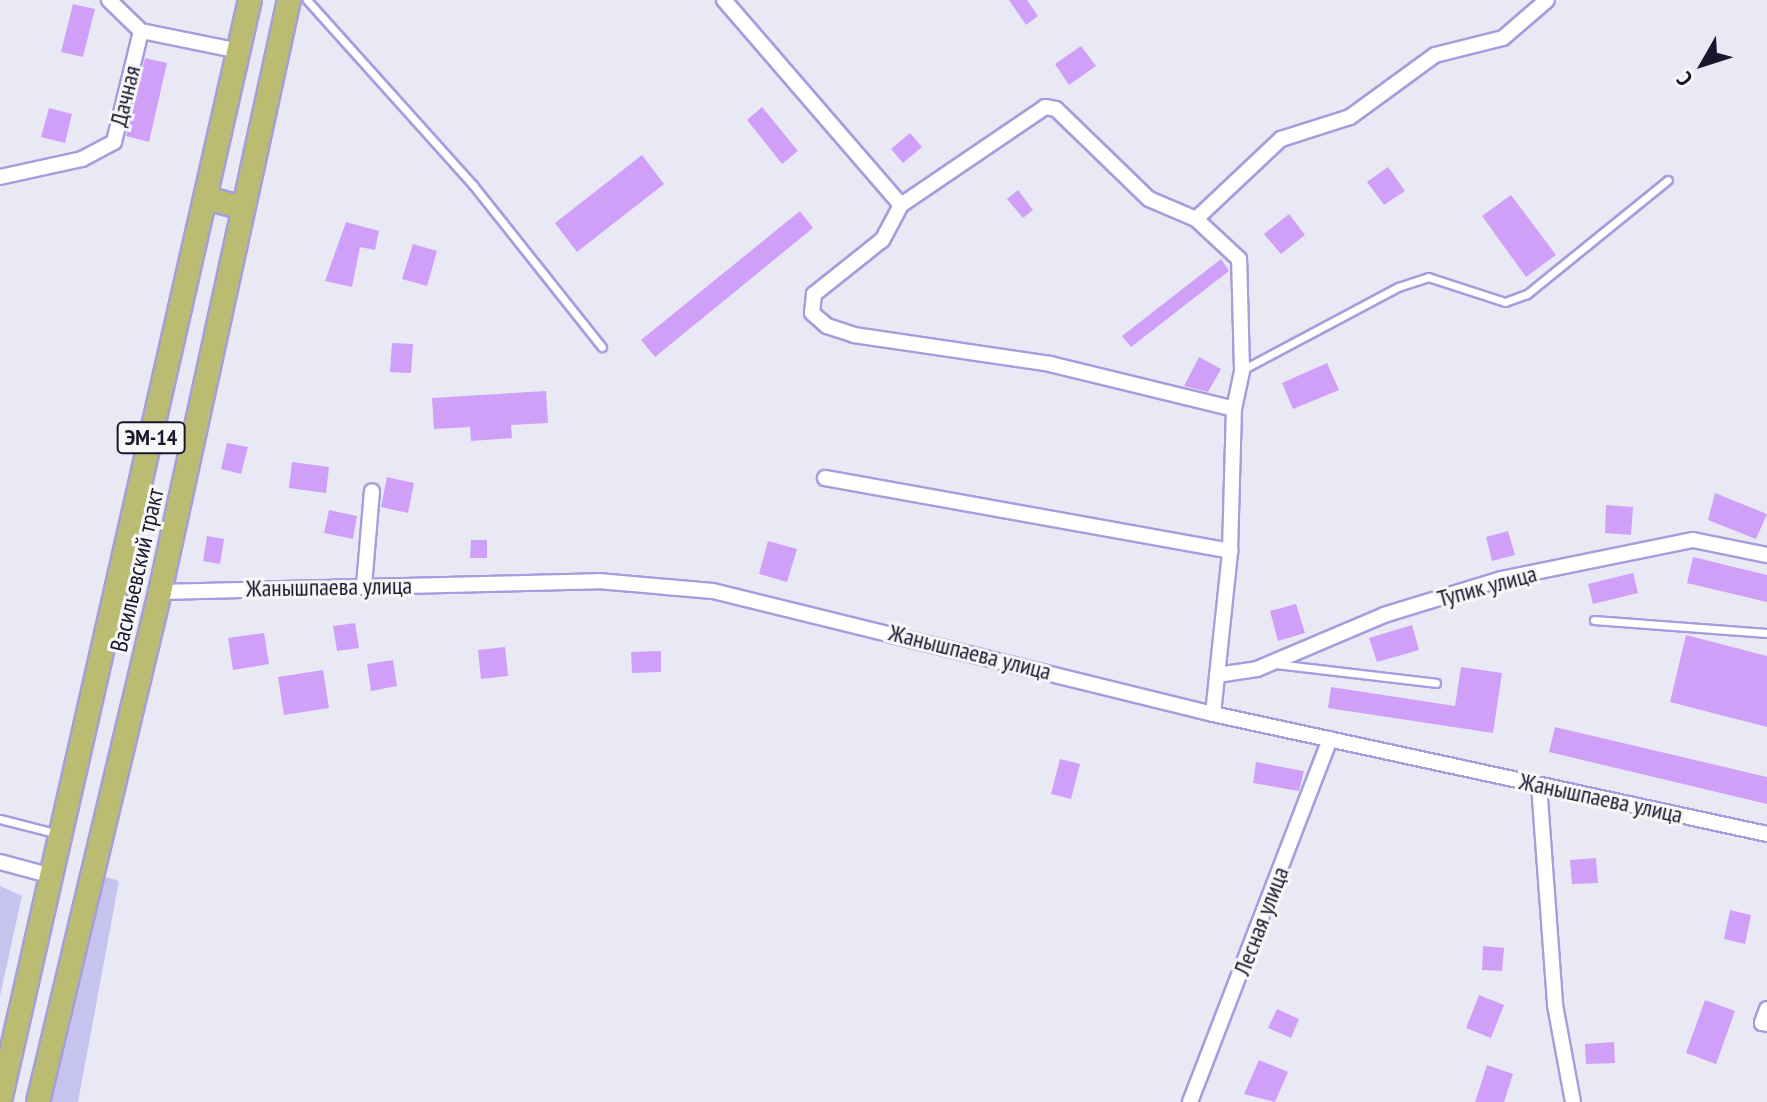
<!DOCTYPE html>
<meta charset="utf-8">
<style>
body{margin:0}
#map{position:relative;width:1767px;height:1102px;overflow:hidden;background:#e9e9f6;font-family:"PT Sans Narrow",sans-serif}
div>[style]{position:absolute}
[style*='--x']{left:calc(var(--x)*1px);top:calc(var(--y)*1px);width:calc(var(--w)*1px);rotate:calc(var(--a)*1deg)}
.green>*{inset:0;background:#c6c3ee}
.building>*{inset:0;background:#d0a0f9}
.roads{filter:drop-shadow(2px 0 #a49edc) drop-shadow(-2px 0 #a49edc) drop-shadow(0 2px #a49edc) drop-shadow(0 -2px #a49edc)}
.service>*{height:7px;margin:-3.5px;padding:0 3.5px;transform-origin:3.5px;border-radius:3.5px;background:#fff}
.minor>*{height:14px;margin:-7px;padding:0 7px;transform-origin:7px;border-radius:7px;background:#fff}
.primary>*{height:22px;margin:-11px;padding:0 11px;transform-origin:11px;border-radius:11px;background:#bcbb72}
span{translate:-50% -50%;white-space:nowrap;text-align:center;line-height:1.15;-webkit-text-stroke:6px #f7f7f7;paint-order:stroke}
.shield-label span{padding:2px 6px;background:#f7f7f7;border:2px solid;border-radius:6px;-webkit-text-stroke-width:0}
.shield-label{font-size:22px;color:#1a162e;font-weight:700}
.street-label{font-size:24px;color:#1a162e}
.north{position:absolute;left:1663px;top:24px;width:80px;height:80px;-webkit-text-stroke:6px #f7f7f7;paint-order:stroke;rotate:231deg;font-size:22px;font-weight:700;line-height:32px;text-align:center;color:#1a162e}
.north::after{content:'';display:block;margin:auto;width:28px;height:36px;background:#1a162e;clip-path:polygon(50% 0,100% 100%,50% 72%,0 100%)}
</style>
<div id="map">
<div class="green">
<i style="clip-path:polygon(103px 876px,119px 881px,78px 1102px,50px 1102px)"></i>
<i style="clip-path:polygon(0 886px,22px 896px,0 996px)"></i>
</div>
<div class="building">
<i style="clip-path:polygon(1009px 0,1027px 0,1038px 16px,1026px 25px)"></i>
<i style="clip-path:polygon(73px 4px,95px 9px,83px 57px,61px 52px)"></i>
<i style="clip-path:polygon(1081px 46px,1096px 66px,1069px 85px,1055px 64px)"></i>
<i style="clip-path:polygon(145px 58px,167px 63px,149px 142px,126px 136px)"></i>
<i style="clip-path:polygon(762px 107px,798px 151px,782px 164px,747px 120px)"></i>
<i style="clip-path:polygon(49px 108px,72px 114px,65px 143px,41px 137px)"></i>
<i style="clip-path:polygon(910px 133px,922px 147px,903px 163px,891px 149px)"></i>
<i style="clip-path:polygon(642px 155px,664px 184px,577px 252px,555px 223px)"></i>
<i style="clip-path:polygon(1388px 167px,1405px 191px,1384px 205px,1367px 182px)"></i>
<i style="clip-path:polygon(1018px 190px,1033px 210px,1023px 218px,1007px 199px)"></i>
<i style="clip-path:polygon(1511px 195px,1556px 255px,1526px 277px,1482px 216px)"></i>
<i style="clip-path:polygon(800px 211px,813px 228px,655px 357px,641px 340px)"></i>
<i style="clip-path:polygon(1289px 214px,1305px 235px,1281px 254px,1264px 234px)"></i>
<i style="clip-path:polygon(346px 222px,379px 231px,375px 250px,360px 247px,352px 287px,325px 281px)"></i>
<i style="clip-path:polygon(413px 244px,437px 251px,427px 286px,402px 279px)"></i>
<i style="clip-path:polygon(1221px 259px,1229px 271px,1131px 347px,1122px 336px)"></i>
<i style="clip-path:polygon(392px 343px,413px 344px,411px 373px,390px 372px)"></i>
<i style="clip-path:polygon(1199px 357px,1221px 369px,1208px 392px,1184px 386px)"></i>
<i style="clip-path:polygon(1327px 363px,1339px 390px,1293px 409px,1282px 383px)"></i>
<i style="clip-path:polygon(546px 391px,548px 423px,511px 425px,512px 438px,471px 441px,470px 427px,434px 429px,432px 398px)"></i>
<i style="clip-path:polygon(227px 443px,248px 447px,241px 474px,221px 469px)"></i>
<i style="clip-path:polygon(292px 462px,329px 467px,326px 493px,289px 488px)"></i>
<i style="clip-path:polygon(387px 477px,414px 483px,408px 513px,381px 507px)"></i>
<i style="clip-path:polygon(1715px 493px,1767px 514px,1756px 539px,1708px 520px)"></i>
<i style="clip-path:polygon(1606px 505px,1633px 507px,1631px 535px,1605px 533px)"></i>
<i style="clip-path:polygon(329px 510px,357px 516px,353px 539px,324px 533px)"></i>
<i style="clip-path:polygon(1508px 531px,1515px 555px,1492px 561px,1486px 537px)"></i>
<i style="clip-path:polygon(207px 536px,224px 539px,220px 564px,203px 561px)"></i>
<i style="clip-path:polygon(471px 540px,487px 540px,487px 558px,470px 558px)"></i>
<i style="clip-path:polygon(768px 541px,797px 549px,787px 582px,759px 574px)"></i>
<i style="clip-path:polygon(1693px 557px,1767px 575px,1767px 602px,1687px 583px)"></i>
<i style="clip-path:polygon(1633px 573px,1638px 593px,1593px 604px,1588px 584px)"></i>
<i style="clip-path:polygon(1296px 604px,1305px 633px,1278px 641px,1270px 611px)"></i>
<i style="clip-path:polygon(355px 623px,359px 648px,337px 651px,333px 626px)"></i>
<i style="clip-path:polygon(1412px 625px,1419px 650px,1377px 662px,1369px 638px)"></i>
<i style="clip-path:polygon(264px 633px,269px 664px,233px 670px,228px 638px)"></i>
<i style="clip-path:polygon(1686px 635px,1767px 656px,1767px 727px,1670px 702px)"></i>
<i style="clip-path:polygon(505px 647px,508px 676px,481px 679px,478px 650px)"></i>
<i style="clip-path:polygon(661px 651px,661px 672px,632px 673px,631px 652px)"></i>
<i style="clip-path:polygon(393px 660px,397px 686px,371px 691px,367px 664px)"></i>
<i style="clip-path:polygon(1461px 667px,1502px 673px,1493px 733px,1328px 708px,1331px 687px,1455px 706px)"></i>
<i style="clip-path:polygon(323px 670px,329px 708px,284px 715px,278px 677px)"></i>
<i style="clip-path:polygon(1555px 727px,1767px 777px,1767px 804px,1549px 752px)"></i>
<i style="clip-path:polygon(1060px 759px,1080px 764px,1071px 799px,1051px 794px)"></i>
<i style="clip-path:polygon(1256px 762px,1304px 771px,1299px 791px,1253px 783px)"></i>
<i style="clip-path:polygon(1596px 858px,1598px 883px,1572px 884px,1570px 860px)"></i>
<i style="clip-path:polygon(1730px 910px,1751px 915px,1745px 944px,1724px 939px)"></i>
<i style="clip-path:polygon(1483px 946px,1504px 948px,1502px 971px,1482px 970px)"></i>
<i style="clip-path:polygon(1479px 995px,1504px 1005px,1491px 1038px,1466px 1028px)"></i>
<i style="clip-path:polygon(1705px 1000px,1735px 1011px,1716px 1064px,1686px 1053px)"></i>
<i style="clip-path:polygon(1277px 1009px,1299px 1019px,1291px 1038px,1268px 1028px)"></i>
<i style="clip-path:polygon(1614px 1042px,1615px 1063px,1586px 1064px,1585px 1044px)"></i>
<i style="clip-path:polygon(1259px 1060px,1288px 1072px,1275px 1102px,1244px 1094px)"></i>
<i style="clip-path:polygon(1487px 1065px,1513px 1074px,1504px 1102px,1475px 1102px)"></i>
</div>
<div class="roads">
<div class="service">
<i style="--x:307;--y:0;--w:249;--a:48.1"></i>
<i style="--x:473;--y:185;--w:207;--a:51.5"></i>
<i style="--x:1242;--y:370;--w:177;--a:-28"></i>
<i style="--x:1398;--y:287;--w:32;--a:-18"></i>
<i style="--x:1428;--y:277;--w:81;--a:18"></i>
<i style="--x:1505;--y:302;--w:23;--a:-20"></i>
<i style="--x:1527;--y:294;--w:181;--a:-39"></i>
<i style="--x:1594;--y:620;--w:173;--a:4.3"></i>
<i style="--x:1275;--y:664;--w:162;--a:6.7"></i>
<i style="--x:0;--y:819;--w:61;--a:14.3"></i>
</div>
<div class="minor">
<i style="--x:109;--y:0;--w:45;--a:44.1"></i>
<i style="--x:724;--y:0;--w:271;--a:49.2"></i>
<i style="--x:901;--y:205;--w:174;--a:-34.2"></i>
<i style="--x:1045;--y:107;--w:11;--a:10"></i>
<i style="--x:1056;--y:109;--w:129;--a:44.1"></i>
<i style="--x:1149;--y:199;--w:51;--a:23.1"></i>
<i style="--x:0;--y:177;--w:84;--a:-12.4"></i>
<i style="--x:82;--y:159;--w:36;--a:-28"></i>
<i style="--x:114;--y:142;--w:114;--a:-76.3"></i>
<i style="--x:141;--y:31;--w:100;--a:11.5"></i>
<i style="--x:901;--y:205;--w:40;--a:118"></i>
<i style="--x:882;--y:240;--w:87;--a:141.5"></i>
<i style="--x:814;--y:294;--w:19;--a:96"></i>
<i style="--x:812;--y:313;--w:20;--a:41"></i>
<i style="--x:827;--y:326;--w:28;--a:18"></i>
<i style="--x:854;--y:335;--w:198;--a:8.4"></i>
<i style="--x:1050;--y:364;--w:189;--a:13.7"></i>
<i style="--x:825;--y:478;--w:412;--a:10.2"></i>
<i style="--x:364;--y:586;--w:95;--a:-85.2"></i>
<i style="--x:160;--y:592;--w:438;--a:-1.4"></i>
<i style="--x:598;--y:581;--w:115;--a:5"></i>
<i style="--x:713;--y:591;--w:515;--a:13.82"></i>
<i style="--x:1213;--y:714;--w:567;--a:12.22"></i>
<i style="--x:1217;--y:675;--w:40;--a:-8.5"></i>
<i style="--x:1257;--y:669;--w:138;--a:-23"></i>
<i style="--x:1384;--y:615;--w:122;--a:-17.1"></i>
<i style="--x:1501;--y:579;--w:196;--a:-11.5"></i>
<i style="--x:1693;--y:540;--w:76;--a:11.5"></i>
<i style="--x:1213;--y:714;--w:164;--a:-84"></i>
<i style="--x:1230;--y:551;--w:142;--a:-88.4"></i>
<i style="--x:1234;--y:409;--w:40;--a:-78"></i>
<i style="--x:1242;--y:370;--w:111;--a:-91.5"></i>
<i style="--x:1239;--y:259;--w:59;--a:-137.1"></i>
<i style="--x:1196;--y:219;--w:117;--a:-43.3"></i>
<i style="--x:1281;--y:139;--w:72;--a:-17.7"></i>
<i style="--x:1350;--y:117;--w:105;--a:-36.1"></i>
<i style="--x:1435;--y:55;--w:70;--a:-14"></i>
<i style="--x:1503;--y:38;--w:58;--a:-40.8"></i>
<i style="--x:1539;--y:785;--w:221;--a:85.8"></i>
<i style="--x:1555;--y:1005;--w:99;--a:79.5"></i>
<i style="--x:0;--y:862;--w:54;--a:15.1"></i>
<i style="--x:1767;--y:1009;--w:15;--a:110"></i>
<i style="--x:1762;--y:1023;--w:5;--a:11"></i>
<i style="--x:1190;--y:1102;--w:389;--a:-68.9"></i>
</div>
<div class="primary">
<i style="--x:206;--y:198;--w:39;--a:15"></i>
<i style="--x:0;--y:1101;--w:1129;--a:-77.21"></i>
<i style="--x:38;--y:1102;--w:524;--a:-76.55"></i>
<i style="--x:160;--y:592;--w:606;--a:-77.71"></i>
</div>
</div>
<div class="shield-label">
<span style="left:151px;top:438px">ЭМ-14</span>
</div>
<div class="street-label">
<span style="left:125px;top:96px;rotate:-76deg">Дачная</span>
<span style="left:137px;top:570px;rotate:-77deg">Васильевский тракт</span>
<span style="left:1487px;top:586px;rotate:-15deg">Тупик улица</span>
<span style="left:329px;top:587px;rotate:-1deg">Жанышпаева улица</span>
<span style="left:970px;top:652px;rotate:14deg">Жанышпаева улица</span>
<span style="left:1601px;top:798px;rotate:12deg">Жанышпаева улица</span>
<span style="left:1261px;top:921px;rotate:-69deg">Лесная улица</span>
</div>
<div class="north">С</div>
</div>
